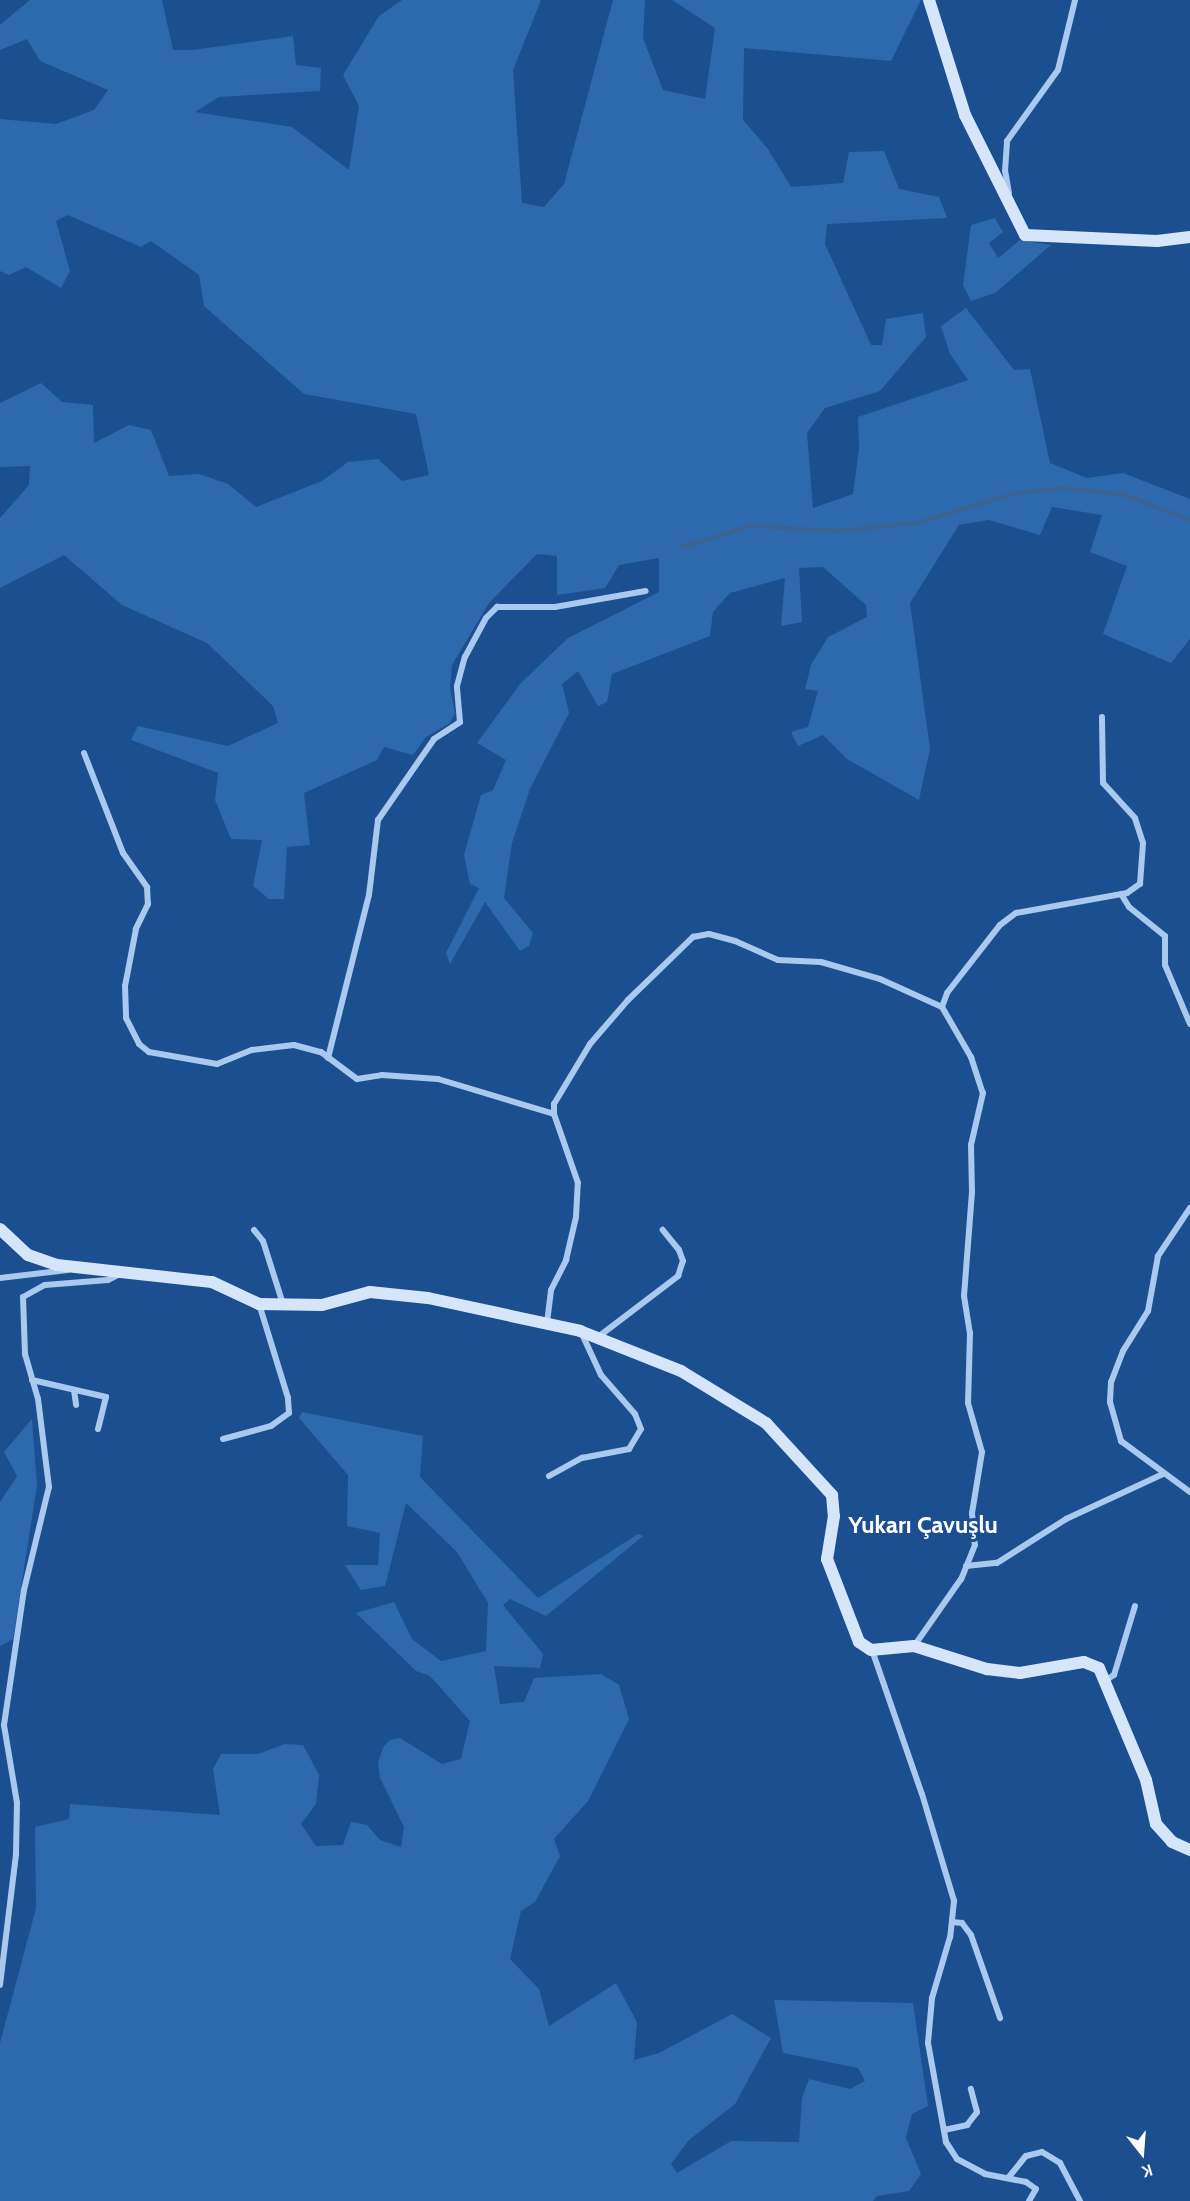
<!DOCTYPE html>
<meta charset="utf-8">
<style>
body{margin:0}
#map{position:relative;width:1190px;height:2201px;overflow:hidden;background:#1b4f8f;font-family:Cabin,sans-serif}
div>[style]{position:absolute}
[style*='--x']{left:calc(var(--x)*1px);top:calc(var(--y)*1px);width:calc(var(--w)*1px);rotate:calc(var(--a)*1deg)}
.green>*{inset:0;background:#2e69ad}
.stream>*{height:4px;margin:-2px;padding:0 2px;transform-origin:2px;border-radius:2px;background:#3c6290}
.street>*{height:6px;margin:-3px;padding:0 3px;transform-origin:3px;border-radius:3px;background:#a9c9ee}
.secondary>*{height:12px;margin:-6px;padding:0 6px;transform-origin:6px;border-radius:6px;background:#d6e6fa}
span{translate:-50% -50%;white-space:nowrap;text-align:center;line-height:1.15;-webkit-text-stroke:6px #1b4f8f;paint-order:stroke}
.quarter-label{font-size:24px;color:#fff;font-weight:700}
.north{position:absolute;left:1112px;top:2123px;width:60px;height:60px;-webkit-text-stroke:4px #1b4f8f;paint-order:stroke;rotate:163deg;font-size:16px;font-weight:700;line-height:24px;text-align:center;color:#fff}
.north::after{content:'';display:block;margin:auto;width:21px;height:27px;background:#fff;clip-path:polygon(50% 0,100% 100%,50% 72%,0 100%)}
</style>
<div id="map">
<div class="green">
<i style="clip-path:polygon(30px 0,162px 0,173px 50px,193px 50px,293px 36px,296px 65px,321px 68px,320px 91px,219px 97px,195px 112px,292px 127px,349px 170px,359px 106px,343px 75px,379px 16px,402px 0,541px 0,513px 70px,522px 203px,544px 207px,564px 184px,613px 0,645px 0,643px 38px,663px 90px,705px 99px,715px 28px,672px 0,921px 0,891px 61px,744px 48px,743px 120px,768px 149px,791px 187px,843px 183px,849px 152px,884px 151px,899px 189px,939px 197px,947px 218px,827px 224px,825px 244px,871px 345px,882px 345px,886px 319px,923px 313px,926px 337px,880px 391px,825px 408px,807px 433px,813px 508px,853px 494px,859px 448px,858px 417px,968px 380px,950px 354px,941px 326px,966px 308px,1014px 370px,1030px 369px,1050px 463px,1087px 478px,1123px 473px,1190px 499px,1190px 639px,1171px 663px,1103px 634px,1127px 566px,1090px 552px,1102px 515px,1052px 507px,1040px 535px,989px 520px,959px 525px,910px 603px,930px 749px,919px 800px,847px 759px,823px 735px,798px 746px,791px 732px,808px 727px,818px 691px,805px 689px,811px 665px,828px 637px,867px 617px,866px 605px,823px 567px,799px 568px,802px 622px,781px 626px,785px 578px,730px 593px,713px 612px,710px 636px,612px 674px,607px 702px,598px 706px,578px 671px,562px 684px,569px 713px,530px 789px,512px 843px,504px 898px,533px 933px,529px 946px,520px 951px,485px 902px,450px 964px,446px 953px,479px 888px,470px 884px,464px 855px,481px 795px,493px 790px,506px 760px,477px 743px,520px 684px,568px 638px,659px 592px,659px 558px,619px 565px,605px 588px,557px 595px,557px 556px,537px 554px,489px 603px,452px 665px,450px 688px,455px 713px,450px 723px,426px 737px,413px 755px,384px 747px,377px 760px,304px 793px,310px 845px,287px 847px,284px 899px,269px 899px,253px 886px,262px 840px,231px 839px,215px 800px,218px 773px,131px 740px,138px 726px,228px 746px,278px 723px,273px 706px,207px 643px,122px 605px,64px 555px,0 588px,0 518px,29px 485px,30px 466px,0 467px,0 403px,41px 383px,62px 402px,93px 405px,94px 443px,129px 425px,151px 430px,169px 476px,199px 474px,228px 484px,256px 507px,322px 481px,348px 462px,378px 459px,402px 481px,429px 475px,416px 414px,304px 394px,204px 306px,199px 275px,151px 241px,141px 247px,68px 215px,56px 221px,70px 271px,61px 288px,26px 267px,9px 275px,0 271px,0 119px,56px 124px,94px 110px,108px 90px,40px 61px,27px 39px,0 50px,0 25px)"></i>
<i style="clip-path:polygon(995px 218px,1003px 232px,989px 243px,998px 258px,1020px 240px,1051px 245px,995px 293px,971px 301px,963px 285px,971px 225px)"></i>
<i style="clip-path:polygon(302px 1412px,423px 1436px,420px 1477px,538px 1598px,638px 1534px,643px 1536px,546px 1616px,510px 1599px,503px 1605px,543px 1654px,540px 1668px,494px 1666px,500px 1704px,524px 1702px,534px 1678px,601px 1674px,619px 1685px,629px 1719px,588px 1801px,554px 1839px,560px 1856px,535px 1902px,521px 1911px,510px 1959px,539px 1989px,549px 2026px,616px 1983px,637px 2022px,634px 2060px,659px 2053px,732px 2014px,771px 2038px,735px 2104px,689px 2140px,671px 2164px,677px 2173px,731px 2141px,799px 2142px,802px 2098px,809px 2079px,850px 2089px,865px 2081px,858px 2068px,783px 2053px,774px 2000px,913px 2003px,928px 2106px,912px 2114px,906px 2138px,921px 2174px,909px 2191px,877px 2196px,873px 2201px,0 2201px,0 2043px,36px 1908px,35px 1827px,69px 1819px,70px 1804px,220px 1815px,213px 1769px,221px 1754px,258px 1754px,285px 1744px,303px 1745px,319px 1775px,316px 1804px,301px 1824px,316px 1846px,343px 1845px,351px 1822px,367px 1825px,380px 1840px,401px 1847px,404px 1827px,380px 1778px,378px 1762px,384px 1746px,390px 1740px,400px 1738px,442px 1764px,461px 1759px,470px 1721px,430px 1676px,416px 1671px,356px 1613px,394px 1602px,412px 1639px,441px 1661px,486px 1651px,488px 1603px,457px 1552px,406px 1503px,385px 1586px,361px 1590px,345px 1565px,378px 1565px,380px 1533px,347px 1526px,348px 1475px,299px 1418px)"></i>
<i style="clip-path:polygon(32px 1419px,37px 1485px,13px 1639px,0 1646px,0 1502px,17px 1476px,4px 1452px)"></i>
</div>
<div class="stream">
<i style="--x:682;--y:547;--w:71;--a:-17.2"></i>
<i style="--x:750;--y:526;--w:87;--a:3.3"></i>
<i style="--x:837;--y:531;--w:79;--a:-5.8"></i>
<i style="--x:916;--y:523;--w:105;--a:-16.5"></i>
<i style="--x:1017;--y:493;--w:47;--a:-6.1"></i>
<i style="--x:1064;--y:488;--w:60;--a:6.7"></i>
<i style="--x:1124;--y:495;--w:71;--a:20.7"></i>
</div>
<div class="street">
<i style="--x:1009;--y:193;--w:22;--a:-100"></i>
<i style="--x:1005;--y:171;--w:30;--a:-86"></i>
<i style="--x:1007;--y:141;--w:87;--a:-54.3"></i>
<i style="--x:1058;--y:70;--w:72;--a:-76.3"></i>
<i style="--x:84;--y:753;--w:107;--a:68.7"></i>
<i style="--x:123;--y:853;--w:42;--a:54.8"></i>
<i style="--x:147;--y:887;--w:17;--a:87"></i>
<i style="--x:148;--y:904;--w:28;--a:116"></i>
<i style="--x:136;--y:929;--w:58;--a:100.9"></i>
<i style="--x:125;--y:986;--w:32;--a:88"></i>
<i style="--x:126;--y:1018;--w:29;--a:63"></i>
<i style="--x:139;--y:1044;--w:13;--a:39"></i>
<i style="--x:149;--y:1052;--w:69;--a:10"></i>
<i style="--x:217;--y:1064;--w:38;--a:-22"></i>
<i style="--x:252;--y:1050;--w:42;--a:-6.8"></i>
<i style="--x:294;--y:1045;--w:28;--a:15"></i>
<i style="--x:321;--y:1052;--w:45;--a:36.9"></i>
<i style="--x:357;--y:1079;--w:25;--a:-9"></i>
<i style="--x:382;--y:1075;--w:56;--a:4.1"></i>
<i style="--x:438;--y:1079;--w:121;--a:16.8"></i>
<i style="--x:1121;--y:894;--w:15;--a:58"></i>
<i style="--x:1129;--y:907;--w:46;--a:38.9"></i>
<i style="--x:1165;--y:936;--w:29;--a:90"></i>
<i style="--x:1165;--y:965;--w:64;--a:67"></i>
<i style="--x:942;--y:1007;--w:15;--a:-70"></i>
<i style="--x:947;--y:993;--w:86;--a:-52.1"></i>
<i style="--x:1000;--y:925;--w:20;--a:-37"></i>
<i style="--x:1016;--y:913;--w:113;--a:-10.2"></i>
<i style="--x:1127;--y:893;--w:16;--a:-35"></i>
<i style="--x:1140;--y:884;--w:41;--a:-85.8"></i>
<i style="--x:1143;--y:843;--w:26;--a:-108"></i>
<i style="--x:1135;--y:818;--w:47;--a:-132.4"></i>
<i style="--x:1103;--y:783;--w:66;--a:-90.9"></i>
<i style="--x:328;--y:1058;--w:168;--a:-75.9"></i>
<i style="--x:369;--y:895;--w:76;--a:-83.2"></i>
<i style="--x:378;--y:820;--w:98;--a:-55.3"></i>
<i style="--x:434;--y:739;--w:31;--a:-33"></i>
<i style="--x:460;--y:722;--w:36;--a:-95"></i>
<i style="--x:457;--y:686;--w:30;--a:-75"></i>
<i style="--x:465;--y:657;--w:44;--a:-61.7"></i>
<i style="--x:486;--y:618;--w:16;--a:-45"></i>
<i style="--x:497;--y:607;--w:58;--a:0"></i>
<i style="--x:555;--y:607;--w:92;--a:-10"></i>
<i style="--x:1190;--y:1208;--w:58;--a:123.7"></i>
<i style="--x:1158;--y:1256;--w:56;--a:100.3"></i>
<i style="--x:1148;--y:1311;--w:47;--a:122"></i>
<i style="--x:1123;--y:1351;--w:33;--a:111"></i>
<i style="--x:1111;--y:1382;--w:20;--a:93"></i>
<i style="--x:1110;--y:1402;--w:41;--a:74.2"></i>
<i style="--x:1121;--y:1441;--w:86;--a:36.5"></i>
<i style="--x:254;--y:1230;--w:14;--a:51"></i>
<i style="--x:263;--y:1241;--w:66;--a:72.4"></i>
<i style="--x:0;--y:1278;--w:68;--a:-6.7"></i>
<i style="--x:547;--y:1323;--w:33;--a:-83"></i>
<i style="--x:551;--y:1290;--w:34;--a:-63"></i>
<i style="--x:566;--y:1260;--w:44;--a:-76.9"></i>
<i style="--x:576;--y:1217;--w:34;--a:-87"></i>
<i style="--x:578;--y:1183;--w:73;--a:-109.2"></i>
<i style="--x:554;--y:1114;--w:10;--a:-90"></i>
<i style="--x:554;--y:1104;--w:70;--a:-59"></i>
<i style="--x:590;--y:1044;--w:58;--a:-49.2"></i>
<i style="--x:628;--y:1000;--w:91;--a:-44.1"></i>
<i style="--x:693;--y:937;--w:16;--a:-11"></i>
<i style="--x:709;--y:934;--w:27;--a:15"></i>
<i style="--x:735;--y:941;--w:47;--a:23.8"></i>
<i style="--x:778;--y:960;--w:43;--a:2.7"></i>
<i style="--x:821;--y:962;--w:61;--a:16.1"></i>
<i style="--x:880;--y:979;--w:68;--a:24.3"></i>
<i style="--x:942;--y:1007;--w:58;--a:59.9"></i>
<i style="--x:971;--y:1057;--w:38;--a:72"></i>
<i style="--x:983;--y:1093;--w:53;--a:103"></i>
<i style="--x:971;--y:1145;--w:47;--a:88.8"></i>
<i style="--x:972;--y:1192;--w:104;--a:94.4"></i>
<i style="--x:964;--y:1296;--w:37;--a:81"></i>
<i style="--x:970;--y:1333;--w:70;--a:91.6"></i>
<i style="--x:968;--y:1403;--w:51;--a:74.1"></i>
<i style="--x:982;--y:1452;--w:62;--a:99.3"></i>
<i style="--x:972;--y:1513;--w:32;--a:85"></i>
<i style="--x:975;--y:1545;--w:37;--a:112"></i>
<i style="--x:961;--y:1579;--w:82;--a:125"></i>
<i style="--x:598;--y:1337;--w:101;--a:-37.3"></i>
<i style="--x:678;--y:1276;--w:16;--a:-72"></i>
<i style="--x:683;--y:1261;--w:12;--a:-110"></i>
<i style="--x:679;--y:1250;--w:26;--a:-129"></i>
<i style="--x:32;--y:1380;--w:76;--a:12.9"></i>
<i style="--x:106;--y:1397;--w:33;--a:104"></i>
<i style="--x:74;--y:1390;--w:15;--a:82"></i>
<i style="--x:223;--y:1439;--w:50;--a:-15.2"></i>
<i style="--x:271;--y:1426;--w:22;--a:-36"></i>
<i style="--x:289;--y:1413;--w:15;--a:-94"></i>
<i style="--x:288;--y:1398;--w:98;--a:-107.1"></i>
<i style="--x:549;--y:1476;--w:38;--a:-29"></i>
<i style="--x:582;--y:1458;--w:48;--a:-10.8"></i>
<i style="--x:629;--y:1449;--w:23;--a:-59"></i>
<i style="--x:641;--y:1429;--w:16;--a:-112"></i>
<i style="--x:635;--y:1414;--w:52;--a:-131.1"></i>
<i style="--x:601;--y:1375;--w:47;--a:-114.9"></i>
<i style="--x:966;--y:1566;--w:31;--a:-6"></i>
<i style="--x:997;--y:1563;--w:82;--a:-32.5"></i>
<i style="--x:1066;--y:1519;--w:107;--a:-24.9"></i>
<i style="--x:872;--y:1650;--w:152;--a:70.9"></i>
<i style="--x:922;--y:1794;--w:112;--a:73.3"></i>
<i style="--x:954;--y:1901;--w:36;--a:96"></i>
<i style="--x:950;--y:1937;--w:64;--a:106.4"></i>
<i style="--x:932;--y:1998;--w:45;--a:95.1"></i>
<i style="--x:928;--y:2043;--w:101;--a:79.7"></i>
<i style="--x:946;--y:2142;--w:20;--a:57"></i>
<i style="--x:957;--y:2159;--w:32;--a:28"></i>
<i style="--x:985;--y:2174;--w:42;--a:11"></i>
<i style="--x:1026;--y:2182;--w:12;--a:35"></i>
<i style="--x:1036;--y:2189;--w:14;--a:120"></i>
<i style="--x:1105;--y:1681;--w:11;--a:-34"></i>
<i style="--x:1114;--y:1675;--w:72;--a:-73.1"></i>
<i style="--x:952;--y:1922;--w:10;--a:6"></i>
<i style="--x:962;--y:1923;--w:15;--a:53"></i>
<i style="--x:971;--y:1935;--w:88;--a:70.7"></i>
<i style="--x:0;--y:1985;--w:132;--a:-83"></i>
<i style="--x:16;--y:1854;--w:51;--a:-88.9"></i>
<i style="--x:17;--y:1803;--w:79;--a:-99.5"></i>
<i style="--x:4;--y:1725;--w:136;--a:-81.6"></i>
<i style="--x:24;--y:1590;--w:106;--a:-76.4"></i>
<i style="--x:49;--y:1487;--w:89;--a:-97.1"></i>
<i style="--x:38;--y:1399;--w:47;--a:-106.1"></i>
<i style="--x:25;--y:1354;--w:57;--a:-92"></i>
<i style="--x:23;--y:1297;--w:25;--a:-29"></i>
<i style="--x:45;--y:1285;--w:63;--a:-4.5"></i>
<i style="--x:108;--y:1280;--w:13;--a:-27"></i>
<i style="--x:944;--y:2130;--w:24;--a:-12"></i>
<i style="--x:967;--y:2125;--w:16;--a:-52"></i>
<i style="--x:977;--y:2112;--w:24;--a:-105"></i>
<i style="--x:1008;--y:2178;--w:28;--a:-51"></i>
<i style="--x:1026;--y:2156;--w:16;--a:-14"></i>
<i style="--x:1042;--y:2152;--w:21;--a:31"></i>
<i style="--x:1060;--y:2163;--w:43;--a:62.2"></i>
</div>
<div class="secondary">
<i style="--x:929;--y:0;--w:121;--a:72.6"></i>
<i style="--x:965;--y:115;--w:134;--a:63.4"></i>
<i style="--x:1025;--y:235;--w:132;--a:2.6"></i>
<i style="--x:1157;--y:241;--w:33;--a:-7"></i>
<i style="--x:0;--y:1229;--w:38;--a:43"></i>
<i style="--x:28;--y:1255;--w:31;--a:19"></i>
<i style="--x:57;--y:1265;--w:156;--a:6.3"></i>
<i style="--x:212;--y:1282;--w:52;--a:25.1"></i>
<i style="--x:259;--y:1304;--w:63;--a:0.9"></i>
<i style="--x:322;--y:1305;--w:50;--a:-15.2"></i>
<i style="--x:370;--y:1292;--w:58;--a:5.9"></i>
<i style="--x:428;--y:1298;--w:156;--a:12.2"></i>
<i style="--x:580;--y:1331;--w:109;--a:21.6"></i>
<i style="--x:681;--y:1371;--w:100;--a:31.5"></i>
<i style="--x:766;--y:1423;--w:98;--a:47.5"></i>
<i style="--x:832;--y:1495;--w:21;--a:85"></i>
<i style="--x:834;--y:1516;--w:44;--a:99.2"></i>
<i style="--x:827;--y:1559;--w:89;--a:68.9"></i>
<i style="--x:859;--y:1642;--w:14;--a:34"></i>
<i style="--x:871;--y:1650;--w:43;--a:-5.3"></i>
<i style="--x:914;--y:1646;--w:77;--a:17.5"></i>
<i style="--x:987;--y:1669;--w:33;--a:7"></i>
<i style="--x:1020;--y:1673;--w:65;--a:-9.8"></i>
<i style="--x:1084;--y:1662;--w:16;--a:22"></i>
<i style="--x:1099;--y:1668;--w:121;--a:67.2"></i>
<i style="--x:1146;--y:1780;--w:45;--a:77.2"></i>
<i style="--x:1156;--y:1824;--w:24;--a:48"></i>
<i style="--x:1172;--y:1842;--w:20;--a:24"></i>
</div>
<div class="quarter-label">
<span style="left:923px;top:1525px">Yukarı Çavuşlu</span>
</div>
<div class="north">K</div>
</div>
